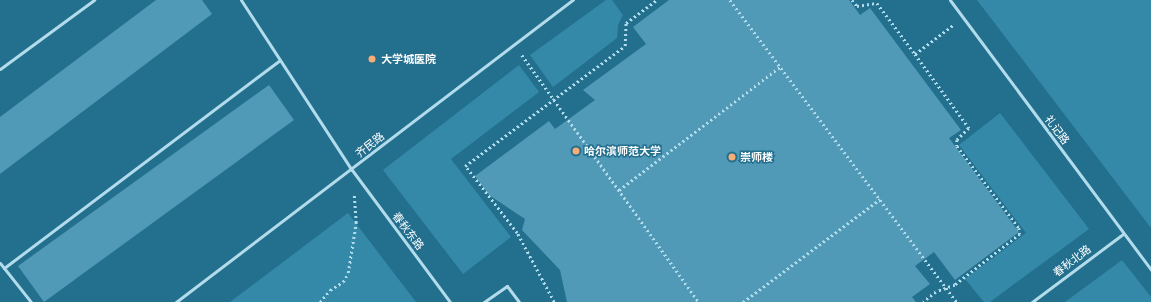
<!DOCTYPE html>
<meta charset="utf-8">
<style>
body{margin:0}
#map{position:relative;width:1151px;height:302px;overflow:hidden;background:#236f8e;font-family:"Titillium Web","Noto Sans SC",sans-serif}
div>[style]{position:absolute}
[style*='--x']{left:calc(var(--x)*1px);top:calc(var(--y)*1px);width:calc(var(--w)*1px);rotate:calc(var(--a)*1deg)}
.green>*{inset:0;background:#3489a9}
.building>*{inset:0;background:#509ab7}
.path>*{height:2.5px;margin-top:-1.25px;transform-origin:0;background:repeating-linear-gradient(90deg,#b2dceb 0 2px,transparent 0 5px)}
.service>*{height:3px;margin:-1.5px;padding:0 1.5px;transform-origin:1.5px;border-radius:1.5px;background:#b2dceb}
.dots>*{width:11px;height:11px;translate:-50% -50%;box-sizing:border-box;border:2px solid #236f8e;border-radius:50%}
span{translate:-50% -50%;white-space:nowrap;text-align:center;line-height:1.15;-webkit-text-stroke:3px #236f8e;paint-order:stroke}
.poi-label{font-size:11px;color:#fff;font-weight:700}
.left{translate:0 -50%;text-align:left}
.street-label{font-size:11px;color:#fff}
</style>
<div id="map">
<div class="green">
<i style="clip-path:polygon(606px 0,612px 0,623px 15px,618px 25px,617px 38px,553px 87px,530px 55px)"></i>
<i style="clip-path:polygon(977px 0,1151px 0,1151px 228px)"></i>
<i style="clip-path:polygon(519px 65px,539px 92px,451px 159px,511px 237px,463px 274px,383px 170px)"></i>
<i style="clip-path:polygon(1000px 113px,1089px 229px,990px 302px,984px 302px,965px 279px,1026px 233px,959px 145px)"></i>
<i style="clip-path:polygon(348px 213px,416px 302px,230px 302px)"></i>
<i style="clip-path:polygon(1122px 260px,1151px 297px,1151px 302px,1065px 302px)"></i>
</div>
<div class="building">
<i style="clip-path:polygon(156px 0,202px 0,212px 14px,0 174px,0 117px)"></i>
<i style="clip-path:polygon(669px 0,849px 0,860px 15px,870px 8px,961px 130px,949px 138px,1019px 232px,955px 280px,934px 252px,915px 266px,930px 284px,912px 297px,916px 302px,567px 302px,560px 270px,522px 230px,525px 219px,489px 195px,475px 176px,549px 121px,555px 129px,595px 100px,583px 90px,646px 44px,633px 27px)"></i>
<i style="clip-path:polygon(269px 85px,294px 120px,44px 302px,18px 266px)"></i>
</div>
<div class="path">
<i style="--x:730;--y:0;--w:378;--a:53.1"></i>
<i style="--x:852;--y:0;--w:8;--a:50"></i>
<i style="--x:857;--y:6;--w:20;--a:-9"></i>
<i style="--x:877;--y:3;--w:64;--a:53.3"></i>
<i style="--x:915;--y:54;--w:92;--a:53.9"></i>
<i style="--x:969;--y:128;--w:17;--a:135"></i>
<i style="--x:957;--y:140;--w:6;--a:90"></i>
<i style="--x:957;--y:146;--w:103;--a:52.9"></i>
<i style="--x:1019;--y:228;--w:6;--a:81"></i>
<i style="--x:1020;--y:234;--w:83;--a:141.9"></i>
<i style="--x:955;--y:285;--w:20;--a:160"></i>
<i style="--x:936;--y:292;--w:16;--a:142"></i>
<i style="--x:915;--y:54;--w:48;--a:-37.3"></i>
<i style="--x:522;--y:55;--w:304;--a:54.4"></i>
<i style="--x:619;--y:190;--w:203;--a:-37.4"></i>
<i style="--x:320;--y:302;--w:16;--a:-50"></i>
<i style="--x:330;--y:290;--w:15;--a:-32"></i>
<i style="--x:343;--y:282;--w:10;--a:-61"></i>
<i style="--x:348;--y:273;--w:51;--a:-80.9"></i>
<i style="--x:356;--y:223;--w:29;--a:-94"></i>
<i style="--x:554;--y:302;--w:78;--a:-118.2"></i>
<i style="--x:517;--y:233;--w:85;--a:-127.8"></i>
<i style="--x:465;--y:166;--w:200;--a:-36.9"></i>
<i style="--x:625;--y:46;--w:23;--a:-88"></i>
<i style="--x:626;--y:23;--w:39;--a:-37"></i>
<i style="--x:743;--y:302;--w:171;--a:-36.9"></i>
</div>
<div class="service">
<i style="--x:241;--y:0;--w:203;--a:56.9"></i>
<i style="--x:352;--y:170;--w:164;--a:53.4"></i>
<i style="--x:950;--y:0;--w:337;--a:53.3"></i>
<i style="--x:0;--y:69;--w:117;--a:-36.3"></i>
<i style="--x:0;--y:263;--w:50;--a:51.5"></i>
<i style="--x:4;--y:268;--w:344;--a:-37"></i>
<i style="--x:176;--y:302;--w:499;--a:-37.3"></i>
<i style="--x:484;--y:302;--w:28;--a:-35"></i>
<i style="--x:507;--y:286;--w:20;--a:53"></i>
<i style="--x:1032;--y:302;--w:114;--a:-36.8"></i>
</div>
<div class="dots">
<i style="left:372px;top:59px;background:#f7ad75"></i>
<i style="left:576px;top:151px;background:#f7ad75"></i>
<i style="left:732px;top:157px;background:#f7ad75"></i>
</div>
<div class="poi-label">
<span class="left" style="left:381px;top:59px">大学城医院</span>
<span class="left" style="left:584px;top:151px">哈尔滨师范大学</span>
<span class="left" style="left:740px;top:157px">崇师楼</span>
</div>
<div class="street-label">
<span style="left:1057px;top:130px;rotate:53deg">礼记路</span>
<span style="left:370px;top:145px;rotate:-38deg">齐民路</span>
<span style="left:408px;top:231px;rotate:53deg">春秋东路</span>
<span style="left:1072px;top:261px;rotate:-37deg">春秋北路</span>
</div>
</div>
